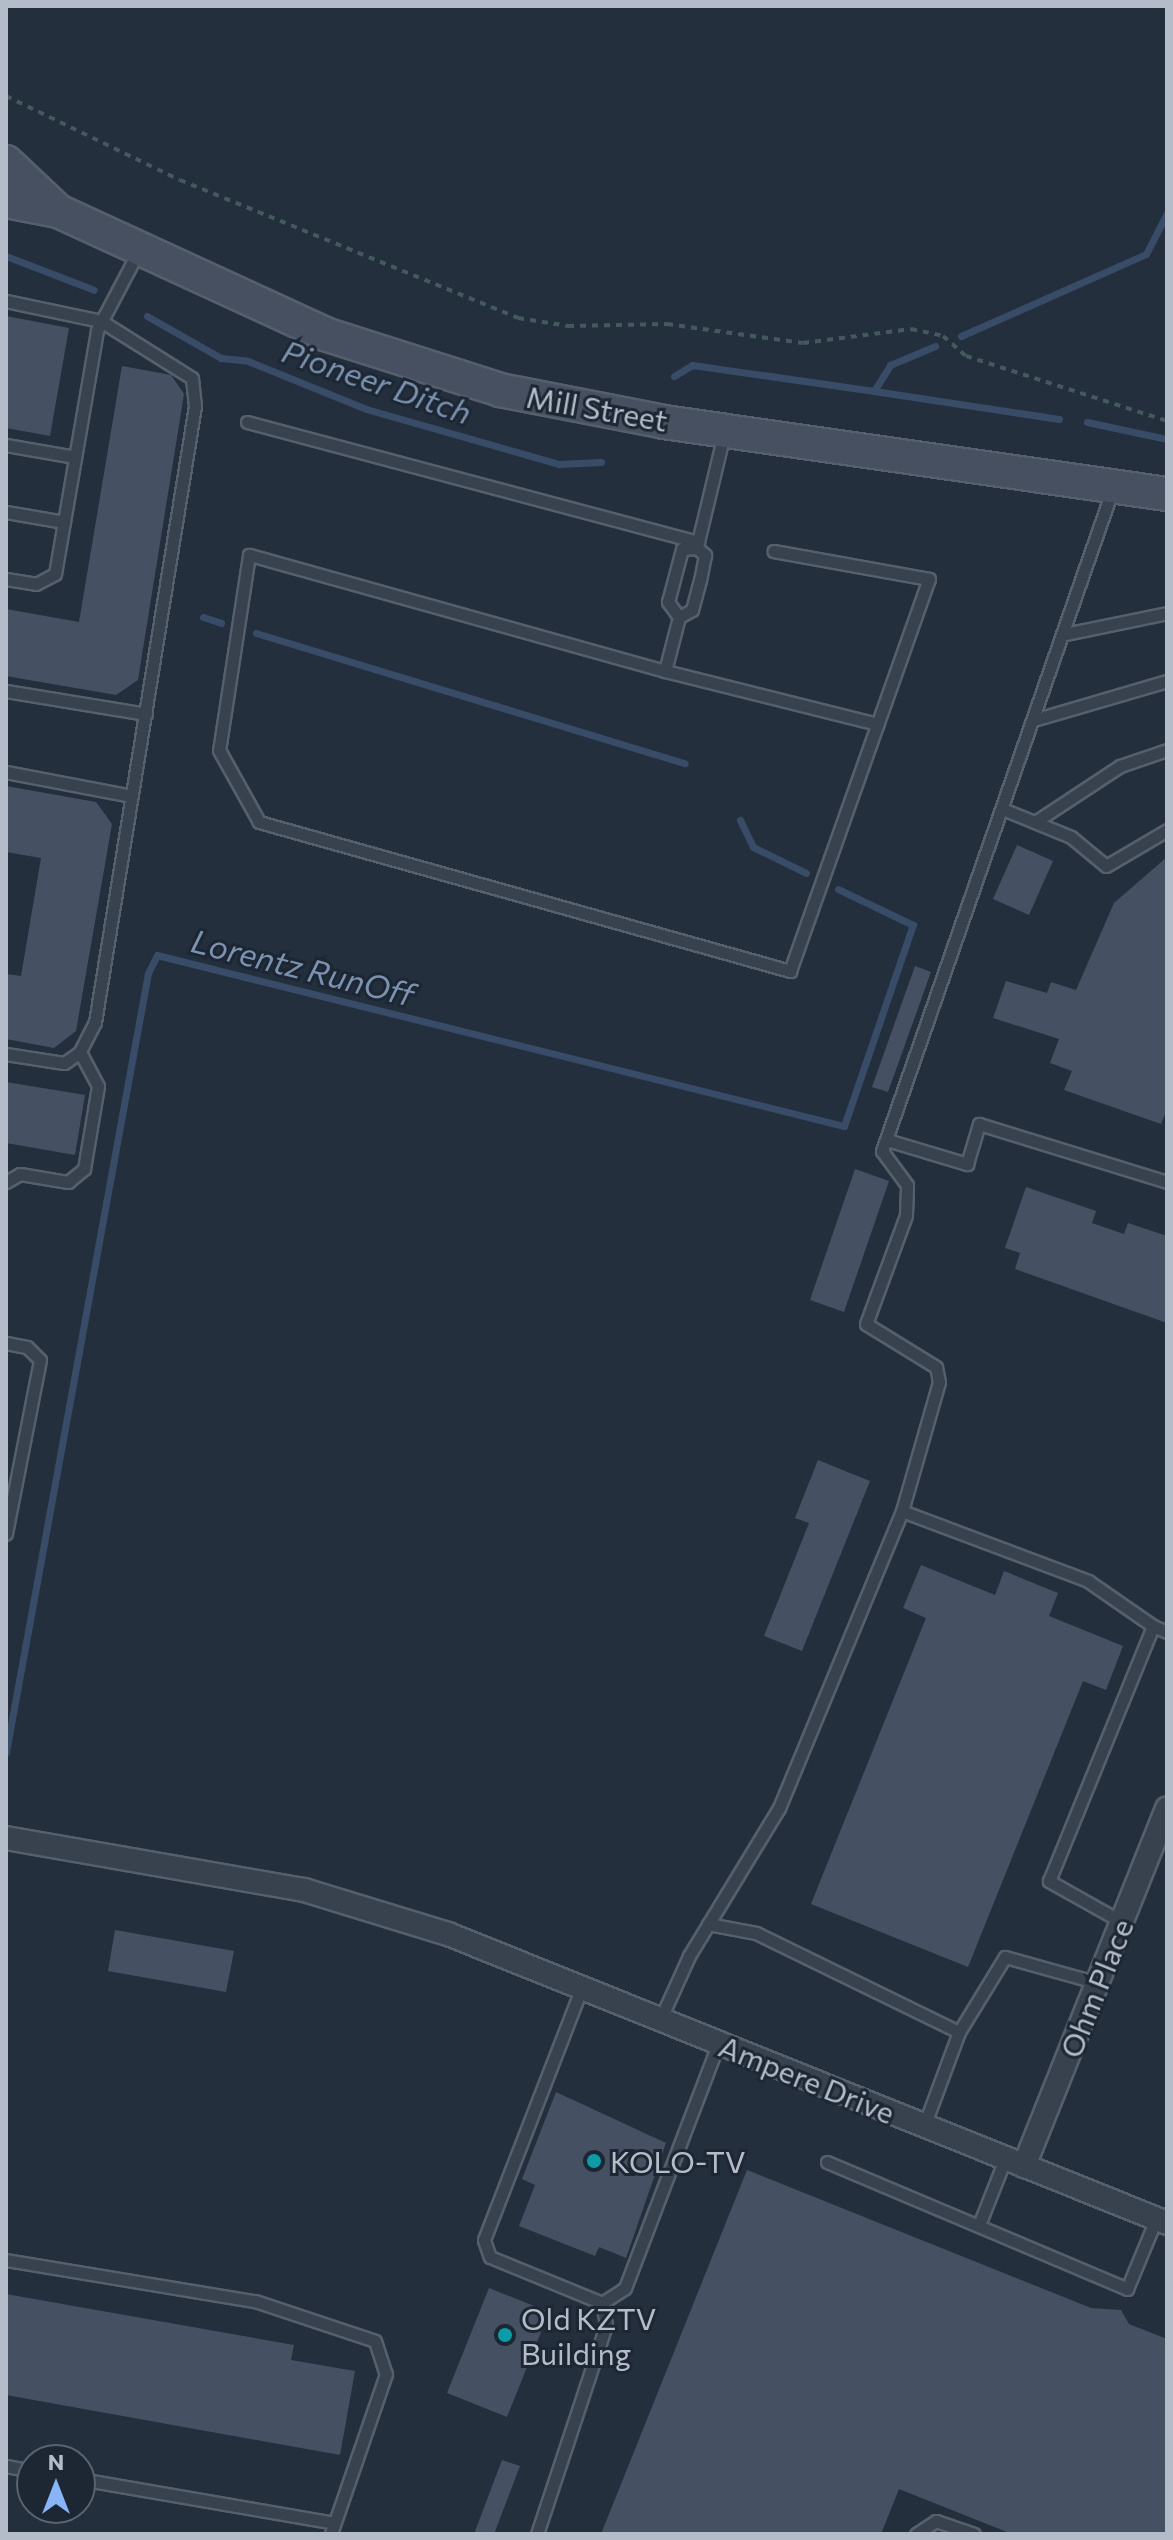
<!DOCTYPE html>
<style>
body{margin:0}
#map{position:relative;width:1173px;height:2540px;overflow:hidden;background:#242f3e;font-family:Commissioner,sans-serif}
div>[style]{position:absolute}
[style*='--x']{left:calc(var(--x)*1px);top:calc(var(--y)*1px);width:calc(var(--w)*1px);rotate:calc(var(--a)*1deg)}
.stream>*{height:7px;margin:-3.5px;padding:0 3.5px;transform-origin:3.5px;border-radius:3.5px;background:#394c67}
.building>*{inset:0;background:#455162}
.path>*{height:4px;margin-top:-2px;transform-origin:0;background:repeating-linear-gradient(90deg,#44595c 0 6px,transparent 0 12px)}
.roads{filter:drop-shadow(2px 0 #565f6c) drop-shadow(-2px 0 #565f6c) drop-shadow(0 2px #565f6c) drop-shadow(0 -2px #565f6c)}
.service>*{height:11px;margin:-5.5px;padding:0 5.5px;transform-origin:5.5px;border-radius:5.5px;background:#38414e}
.minor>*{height:22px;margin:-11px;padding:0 11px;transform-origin:11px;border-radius:11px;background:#38414e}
.secondary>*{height:32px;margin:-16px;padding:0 16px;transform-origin:16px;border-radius:16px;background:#465061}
.dots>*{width:22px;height:22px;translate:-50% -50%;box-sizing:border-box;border:4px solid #1d2633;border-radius:50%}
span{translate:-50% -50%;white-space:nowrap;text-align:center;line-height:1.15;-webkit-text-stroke:6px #1d2633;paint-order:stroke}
.street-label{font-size:30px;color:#b4bcc9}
.poi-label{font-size:30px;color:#b4bcc9}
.left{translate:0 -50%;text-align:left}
.water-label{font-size:32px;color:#7c92b1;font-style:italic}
.frame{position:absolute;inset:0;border:8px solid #b4bcc9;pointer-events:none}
.north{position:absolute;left:16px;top:2444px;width:80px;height:80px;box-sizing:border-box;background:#1d2633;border:2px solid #59626f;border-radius:50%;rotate:0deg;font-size:22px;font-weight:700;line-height:32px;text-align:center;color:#b4bcc9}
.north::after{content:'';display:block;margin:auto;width:28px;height:36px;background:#8ab4f8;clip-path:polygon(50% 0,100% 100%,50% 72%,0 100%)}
</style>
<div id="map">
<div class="stream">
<i style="--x:6;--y:256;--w:94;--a:21.1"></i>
<i style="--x:147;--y:316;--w:85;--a:29.6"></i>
<i style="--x:221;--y:358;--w:27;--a:6"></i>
<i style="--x:248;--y:361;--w:127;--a:22.1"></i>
<i style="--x:366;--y:409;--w:201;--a:15.9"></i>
<i style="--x:559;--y:464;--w:42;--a:-2.7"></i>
<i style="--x:961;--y:336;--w:202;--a:-23.9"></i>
<i style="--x:1146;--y:254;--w:46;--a:-62.9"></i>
<i style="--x:674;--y:376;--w:21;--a:-31"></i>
<i style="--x:692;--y:365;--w:184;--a:8.1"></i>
<i style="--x:874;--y:391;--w:31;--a:-58"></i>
<i style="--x:890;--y:365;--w:49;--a:-22.9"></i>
<i style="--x:874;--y:391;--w:187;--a:8.6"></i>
<i style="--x:1087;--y:422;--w:82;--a:12"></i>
<i style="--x:203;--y:617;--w:19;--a:18"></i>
<i style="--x:256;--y:633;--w:448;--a:16.9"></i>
<i style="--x:740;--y:820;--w:30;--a:64"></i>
<i style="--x:753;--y:847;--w:59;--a:26.1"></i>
<i style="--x:6;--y:1752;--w:792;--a:-79.67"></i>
<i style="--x:148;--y:973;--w:20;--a:-63"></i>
<i style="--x:157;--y:955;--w:708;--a:13.98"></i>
<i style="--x:844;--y:1126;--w:213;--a:-71.1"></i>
<i style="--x:913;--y:925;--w:83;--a:-154.4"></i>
</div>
<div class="building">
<i style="clip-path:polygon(6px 316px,69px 328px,50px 436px,6px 428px)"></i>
<i style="clip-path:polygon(122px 366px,171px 375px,184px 394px,138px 680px,116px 695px,6px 676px,6px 609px,79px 622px)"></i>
<i style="clip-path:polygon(6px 786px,96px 802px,112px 824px,76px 1031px,54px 1048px,6px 1039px,6px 974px,21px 976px,41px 858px,6px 852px)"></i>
<i style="clip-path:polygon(1017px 845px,1053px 861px,1029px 915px,993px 899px)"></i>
<i style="clip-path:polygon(1167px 857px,1167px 1109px,1161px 1124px,1064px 1090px,1072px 1071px,1050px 1063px,1059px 1039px,993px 1018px,1006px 981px,1047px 993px,1051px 982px,1076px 990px,1114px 903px)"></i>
<i style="clip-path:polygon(915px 966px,931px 972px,888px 1092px,872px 1087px)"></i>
<i style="clip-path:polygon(6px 1082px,85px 1095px,75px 1155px,6px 1143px)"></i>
<i style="clip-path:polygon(855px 1169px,889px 1181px,844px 1312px,810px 1300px)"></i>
<i style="clip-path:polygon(1026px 1187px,1096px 1211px,1092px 1223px,1124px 1234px,1128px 1223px,1167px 1236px,1167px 1323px,1015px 1269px,1020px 1253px,1005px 1248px)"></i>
<i style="clip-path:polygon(818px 1460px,870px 1481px,802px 1651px,764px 1636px,809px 1523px,795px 1518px)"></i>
<i style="clip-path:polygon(921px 1565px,995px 1595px,1004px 1571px,1058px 1593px,1049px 1616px,1123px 1646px,1106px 1690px,1083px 1681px,968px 1967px,811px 1904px,926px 1618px,903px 1608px)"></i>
<i style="clip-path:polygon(115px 1930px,234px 1951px,226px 1992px,108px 1971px)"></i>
<i style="clip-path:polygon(556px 2092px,666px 2143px,626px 2258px,599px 2247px,595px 2256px,519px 2226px,535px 2185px,522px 2179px)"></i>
<i style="clip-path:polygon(747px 2170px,1091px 2308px,1121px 2310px,1129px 2324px,1167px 2339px,1167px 2534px,1012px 2534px,899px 2489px,881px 2534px,601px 2534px)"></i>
<i style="clip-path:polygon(489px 2288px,549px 2312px,507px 2417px,447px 2393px)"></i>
<i style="clip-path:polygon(6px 2294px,294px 2345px,291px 2360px,355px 2371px,340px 2455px,6px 2395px)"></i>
<i style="clip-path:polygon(502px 2460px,520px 2466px,494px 2534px,474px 2534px)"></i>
</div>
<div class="path">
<i style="--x:6;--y:96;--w:193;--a:25.8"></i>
<i style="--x:180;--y:180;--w:365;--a:22.2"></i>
<i style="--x:518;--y:318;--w:51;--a:9.1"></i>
<i style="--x:568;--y:326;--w:99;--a:-1.2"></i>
<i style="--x:667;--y:324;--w:137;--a:8"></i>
<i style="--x:803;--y:343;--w:109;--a:-7.4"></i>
<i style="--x:911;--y:329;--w:33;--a:12"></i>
<i style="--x:943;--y:336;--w:30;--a:41"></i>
<i style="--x:966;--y:356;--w:211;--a:17.9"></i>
</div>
<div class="roads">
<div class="service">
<i style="--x:6;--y:301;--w:97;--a:11.9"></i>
<i style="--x:101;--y:321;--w:107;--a:32.1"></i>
<i style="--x:192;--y:378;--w:28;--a:84"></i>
<i style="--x:195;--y:406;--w:624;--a:99.22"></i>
<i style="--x:95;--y:1022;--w:34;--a:117"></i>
<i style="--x:80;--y:1052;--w:19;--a:145"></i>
<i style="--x:64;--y:1063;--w:59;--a:-171.2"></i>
<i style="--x:247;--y:422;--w:467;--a:14.9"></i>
<i style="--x:698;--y:542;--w:111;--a:-76.5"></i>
<i style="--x:6;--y:445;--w:70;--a:9.9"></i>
<i style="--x:6;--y:512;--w:59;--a:9.8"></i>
<i style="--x:697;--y:548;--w:11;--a:41"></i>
<i style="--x:705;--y:555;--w:25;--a:101"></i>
<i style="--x:700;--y:580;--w:31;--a:105"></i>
<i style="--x:692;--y:610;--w:15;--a:152"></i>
<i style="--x:679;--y:617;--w:19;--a:-126"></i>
<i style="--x:668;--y:602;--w:55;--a:-75.2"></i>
<i style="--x:682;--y:549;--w:15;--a:-4"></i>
<i style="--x:6;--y:579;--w:30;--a:9"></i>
<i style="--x:36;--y:584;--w:21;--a:-28"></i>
<i style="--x:55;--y:574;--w:248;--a:-80.2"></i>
<i style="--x:97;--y:330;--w:90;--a:-62.3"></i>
<i style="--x:679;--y:617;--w:56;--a:104.5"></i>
<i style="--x:665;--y:671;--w:432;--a:-164.4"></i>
<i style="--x:249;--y:555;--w:197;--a:98.7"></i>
<i style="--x:219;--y:750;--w:82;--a:60.9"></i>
<i style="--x:259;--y:822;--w:552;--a:15.67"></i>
<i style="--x:790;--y:971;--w:416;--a:-70.5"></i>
<i style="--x:929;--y:579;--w:158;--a:-169.8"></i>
<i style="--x:1065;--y:634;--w:104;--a:-11.6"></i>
<i style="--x:665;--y:671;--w:219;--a:14"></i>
<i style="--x:6;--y:691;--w:142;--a:9.3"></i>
<i style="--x:1037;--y:719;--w:135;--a:-16.3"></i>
<i style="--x:6;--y:772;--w:128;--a:10.8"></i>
<i style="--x:1005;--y:810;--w:71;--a:22.2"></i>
<i style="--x:1071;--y:837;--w:45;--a:39.6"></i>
<i style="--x:1106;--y:866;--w:71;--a:-30.5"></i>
<i style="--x:1035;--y:822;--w:102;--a:-33.4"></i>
<i style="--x:1120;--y:766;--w:50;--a:-18.8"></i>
<i style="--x:887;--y:1140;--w:84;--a:16.7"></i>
<i style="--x:967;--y:1164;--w:42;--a:-73.3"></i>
<i style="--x:979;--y:1124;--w:197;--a:17.1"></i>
<i style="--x:6;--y:1182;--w:16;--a:-30"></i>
<i style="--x:20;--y:1174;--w:49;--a:9.5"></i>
<i style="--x:68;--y:1182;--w:21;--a:-39"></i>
<i style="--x:84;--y:1169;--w:84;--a:-80.4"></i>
<i style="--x:98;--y:1086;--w:38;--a:-118"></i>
<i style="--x:6;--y:1343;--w:21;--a:11"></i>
<i style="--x:27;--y:1347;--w:18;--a:45"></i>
<i style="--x:40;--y:1360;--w:177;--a:101.1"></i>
<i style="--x:902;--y:1511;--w:134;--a:-74"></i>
<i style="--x:939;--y:1382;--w:15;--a:-101"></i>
<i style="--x:936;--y:1367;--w:82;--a:-148.4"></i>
<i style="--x:866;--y:1324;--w:116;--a:-69.8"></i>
<i style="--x:906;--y:1215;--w:30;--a:-88"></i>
<i style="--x:907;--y:1185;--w:42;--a:-126.3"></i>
<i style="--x:882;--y:1151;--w:702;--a:-70.79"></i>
<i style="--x:1122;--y:1922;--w:84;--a:-150.7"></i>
<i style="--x:1049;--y:1881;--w:275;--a:-67.8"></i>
<i style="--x:1153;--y:1626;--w:15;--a:23"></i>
<i style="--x:708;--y:1924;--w:49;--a:10.6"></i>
<i style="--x:756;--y:1933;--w:226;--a:26"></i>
<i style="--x:582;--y:1987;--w:271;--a:111.2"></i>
<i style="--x:484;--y:2240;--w:18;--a:71"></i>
<i style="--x:490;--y:2257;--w:121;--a:22.3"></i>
<i style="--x:602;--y:2303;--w:27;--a:-33"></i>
<i style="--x:625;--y:2288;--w:261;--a:-69.1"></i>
<i style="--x:660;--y:2020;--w:70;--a:-65.6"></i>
<i style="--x:689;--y:1956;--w:173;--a:-58.7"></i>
<i style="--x:779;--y:1808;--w:321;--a:-67.5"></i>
<i style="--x:902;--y:1511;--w:199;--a:20.6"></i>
<i style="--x:1088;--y:1581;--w:79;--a:34.7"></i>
<i style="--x:924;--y:2126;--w:100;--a:-69.6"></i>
<i style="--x:959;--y:2032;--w:88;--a:-58.5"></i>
<i style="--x:1005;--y:1957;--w:97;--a:15.6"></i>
<i style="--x:827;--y:2162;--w:326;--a:22.9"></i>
<i style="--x:1127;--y:2289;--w:76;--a:-67.5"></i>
<i style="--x:979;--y:2225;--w:71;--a:-68.5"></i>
<i style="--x:6;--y:2260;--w:252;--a:9.4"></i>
<i style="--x:255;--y:2301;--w:126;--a:18.4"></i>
<i style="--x:375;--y:2341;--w:35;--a:72"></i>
<i style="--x:386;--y:2374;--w:169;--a:109"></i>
<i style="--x:6;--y:2466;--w:26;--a:11"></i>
<i style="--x:80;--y:2479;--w:258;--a:9.8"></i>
<i style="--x:537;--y:2534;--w:220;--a:-71.7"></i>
<i style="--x:606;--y:2325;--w:22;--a:-100"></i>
<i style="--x:916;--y:2534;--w:24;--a:-33"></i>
<i style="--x:936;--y:2521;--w:40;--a:18.9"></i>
</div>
<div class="minor">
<i style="--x:6;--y:1838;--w:303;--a:9.9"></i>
<i style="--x:304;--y:1890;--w:151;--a:17"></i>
<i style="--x:448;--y:1934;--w:775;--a:21.9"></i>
<i style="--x:1024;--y:2166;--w:385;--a:-68.2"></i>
</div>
<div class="secondary">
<i style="--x:6;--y:162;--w:71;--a:43.3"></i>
<i style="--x:6;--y:201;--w:53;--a:10.9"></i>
<i style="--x:58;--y:211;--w:294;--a:24.7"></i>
<i style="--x:325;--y:334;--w:184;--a:17.7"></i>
<i style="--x:500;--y:390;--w:167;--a:11"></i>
<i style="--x:664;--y:422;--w:508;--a:8.15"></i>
</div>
</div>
<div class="dots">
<i style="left:594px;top:2161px;background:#0f9aa8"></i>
<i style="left:505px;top:2335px;background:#0f9aa8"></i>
</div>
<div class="street-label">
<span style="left:597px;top:408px;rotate:10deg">Mill Street</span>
<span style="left:1096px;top:1988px;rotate:-68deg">Ohm Place</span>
<span style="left:807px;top:2079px;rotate:22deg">Ampere Drive</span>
</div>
<div class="poi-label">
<span class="left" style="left:610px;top:2161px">KOLO-TV</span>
<span class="left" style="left:521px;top:2335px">Old KZTV<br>Building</span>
</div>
<div class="water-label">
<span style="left:377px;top:381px;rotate:19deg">Pioneer Ditch</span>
<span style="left:303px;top:967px;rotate:14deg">Lorentz RunOff</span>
</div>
<div class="frame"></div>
<div class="north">N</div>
</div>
